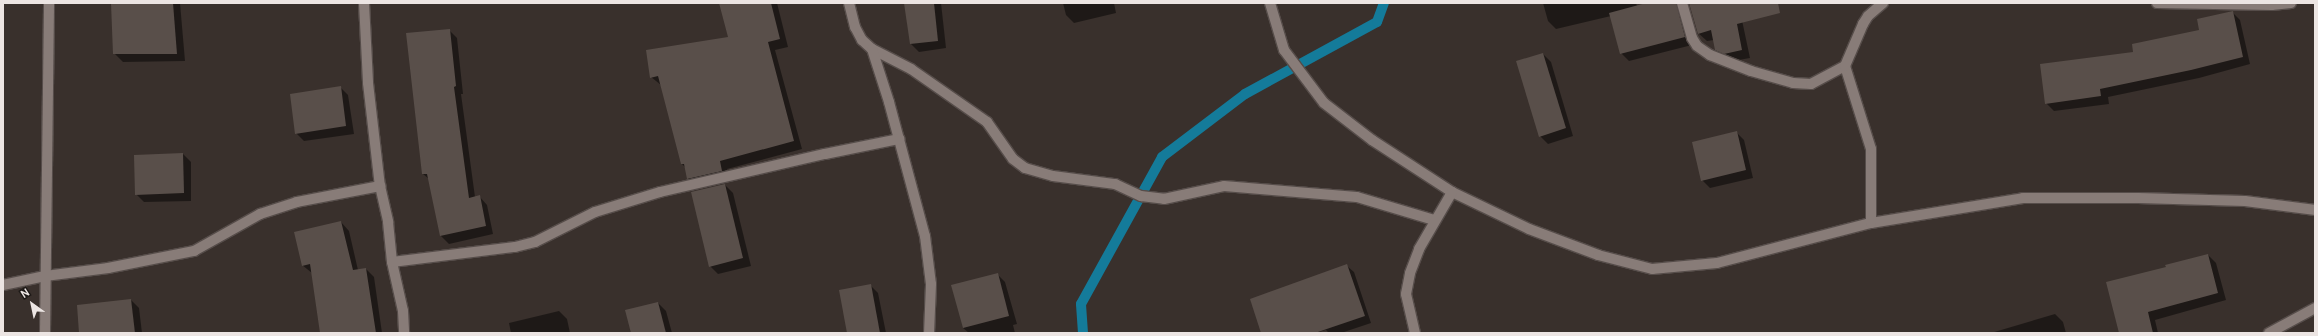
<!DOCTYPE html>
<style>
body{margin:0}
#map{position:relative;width:2318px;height:336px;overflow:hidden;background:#39302c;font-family:Overpass,sans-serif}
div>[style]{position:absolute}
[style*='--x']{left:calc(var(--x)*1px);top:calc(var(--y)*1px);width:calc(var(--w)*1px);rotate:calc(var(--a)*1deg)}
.shadow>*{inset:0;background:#0007}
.stream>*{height:10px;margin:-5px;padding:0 5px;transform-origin:5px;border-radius:5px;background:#147b9a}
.building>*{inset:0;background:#594f4a}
.roads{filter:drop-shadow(1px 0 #564d4a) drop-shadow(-1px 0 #564d4a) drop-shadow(0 1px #564d4a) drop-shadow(0 -1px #564d4a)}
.minor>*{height:10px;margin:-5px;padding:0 5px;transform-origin:5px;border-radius:5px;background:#887c78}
span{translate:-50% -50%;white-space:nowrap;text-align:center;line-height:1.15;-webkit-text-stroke:3px #1d1917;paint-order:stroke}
.frame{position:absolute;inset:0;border:4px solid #ece5e3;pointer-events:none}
.north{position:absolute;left:12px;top:284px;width:40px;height:40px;-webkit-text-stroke:3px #1d1917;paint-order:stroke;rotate:327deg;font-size:11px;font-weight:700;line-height:16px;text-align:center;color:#ece5e3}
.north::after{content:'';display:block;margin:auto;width:14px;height:18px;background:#ece5e3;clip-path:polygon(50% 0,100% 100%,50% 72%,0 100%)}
</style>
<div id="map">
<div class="shadow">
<i style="clip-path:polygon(112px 3px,180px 3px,185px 61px,123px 62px,114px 53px)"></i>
<i style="clip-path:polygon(720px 3px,777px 3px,788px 47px,775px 50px,802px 149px,727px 169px,730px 179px,696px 187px,688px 179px,686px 168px,682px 164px,661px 85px,651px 77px,729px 38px)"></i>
<i style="clip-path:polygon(905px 3px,941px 3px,946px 48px,919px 52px,911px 44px)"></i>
<i style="clip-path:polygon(1063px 3px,1114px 3px,1116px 13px,1074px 23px,1066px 15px)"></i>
<i style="clip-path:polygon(1543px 3px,1636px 3px,1637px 6px,1657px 3px,1676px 10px,1685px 18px,1692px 45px,1629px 61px,1621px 53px,1611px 16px,1556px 29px,1548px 21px)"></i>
<i style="clip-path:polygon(1706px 3px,1736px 3px,1739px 6px,1750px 58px,1733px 61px,1724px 58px,1716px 50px,1714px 40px,1707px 41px,1698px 33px)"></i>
<i style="clip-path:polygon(2232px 12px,2240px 20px,2250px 64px,2199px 78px,2108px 97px,2109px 104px,2054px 111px,2046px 103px,2134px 53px,2200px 31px)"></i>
<i style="clip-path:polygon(449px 30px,457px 38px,463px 94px,461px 94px,475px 197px,479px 196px,487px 205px,493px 234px,449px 244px,441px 236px,429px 179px,423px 174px)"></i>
<i style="clip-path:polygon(1543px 54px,1551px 62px,1573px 136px,1548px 144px,1540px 136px)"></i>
<i style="clip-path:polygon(340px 87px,348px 95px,354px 134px,304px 141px,296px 133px)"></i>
<i style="clip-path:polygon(1736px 132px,1744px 140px,1753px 178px,1710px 188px,1702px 180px)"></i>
<i style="clip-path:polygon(183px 154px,191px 162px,191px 201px,144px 202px,136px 194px)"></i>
<i style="clip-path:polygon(725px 185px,733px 193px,751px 266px,718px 274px,710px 266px)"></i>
<i style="clip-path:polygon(341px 222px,349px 231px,358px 270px,366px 269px,374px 277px,382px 333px,321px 333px,312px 273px,302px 265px)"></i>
<i style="clip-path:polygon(2208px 255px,2216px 263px,2226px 300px,2155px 320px,2158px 333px,2120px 333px,2167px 268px)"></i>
<i style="clip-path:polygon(1347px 266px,1354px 272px,1371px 323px,1341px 333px,1329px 333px,1326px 330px,1315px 333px,1262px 333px)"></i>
<i style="clip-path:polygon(997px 274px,1005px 282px,1017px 324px,1013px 325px,1015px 333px,969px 333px,963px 328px)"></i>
<i style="clip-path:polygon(870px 285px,878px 293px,886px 333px,848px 333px)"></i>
<i style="clip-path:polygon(131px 300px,139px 308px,142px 333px,80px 333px)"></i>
<i style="clip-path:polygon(658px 303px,666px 311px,672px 333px,632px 333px)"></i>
<i style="clip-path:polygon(559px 311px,567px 319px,570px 333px,511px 333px,509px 323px)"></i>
<i style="clip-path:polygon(2055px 314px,2063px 322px,2066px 333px,1991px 333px)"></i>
</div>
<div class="stream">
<i style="--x:1083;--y:333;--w:29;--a:-94"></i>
<i style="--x:1081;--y:304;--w:168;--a:-61.1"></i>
<i style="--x:1162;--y:157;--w:104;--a:-37.2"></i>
<i style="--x:1245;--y:94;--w:150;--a:-28.6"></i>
<i style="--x:1377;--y:22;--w:20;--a:-70"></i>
</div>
<div class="building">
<i style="clip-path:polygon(111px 3px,173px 3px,177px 54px,113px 54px)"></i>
<i style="clip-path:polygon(719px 3px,771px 3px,780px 39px,768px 42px,794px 141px,720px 161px,722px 171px,687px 179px,684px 164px,681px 164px,658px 76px,650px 78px,646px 50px,728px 37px)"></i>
<i style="clip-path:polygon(904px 3px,934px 3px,938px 41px,910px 44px)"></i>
<i style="clip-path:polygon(1646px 3px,1676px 3px,1685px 37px,1620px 54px,1609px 13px)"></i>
<i style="clip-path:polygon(1689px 3px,1778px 3px,1780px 13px,1737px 24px,1742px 50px,1724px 54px,1715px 50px,1711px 30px,1698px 34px)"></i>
<i style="clip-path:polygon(2233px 11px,2243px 57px,2191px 70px,2100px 89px,2101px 96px,2045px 104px,2040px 64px,2133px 52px,2132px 44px,2199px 30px,2197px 19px)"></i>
<i style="clip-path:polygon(450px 29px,456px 86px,454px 87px,469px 198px,480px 195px,486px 226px,440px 236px,427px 174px,422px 174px,406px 33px)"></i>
<i style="clip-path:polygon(1543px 53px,1566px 128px,1539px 137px,1516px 61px)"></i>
<i style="clip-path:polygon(341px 86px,346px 126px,295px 134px,290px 94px)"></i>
<i style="clip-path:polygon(1737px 131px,1746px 170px,1701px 181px,1692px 142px)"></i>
<i style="clip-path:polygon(183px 153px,184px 193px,135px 195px,134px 155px)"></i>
<i style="clip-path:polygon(725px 184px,743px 258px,709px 267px,691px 192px)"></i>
<i style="clip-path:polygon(341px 221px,353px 270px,366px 268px,376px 333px,320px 333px,310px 264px,302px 266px,294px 232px)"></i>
<i style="clip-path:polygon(2208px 254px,2218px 293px,2148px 312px,2153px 333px,2119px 333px,2106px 282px,2166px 267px,2165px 265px)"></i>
<i style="clip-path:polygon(1347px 264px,1365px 316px,1315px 333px,1261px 333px,1250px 299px)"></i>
<i style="clip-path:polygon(998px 273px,1009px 316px,963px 328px,951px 285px)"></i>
<i style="clip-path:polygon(871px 284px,880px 333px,847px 333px,839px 290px)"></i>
<i style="clip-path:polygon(131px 299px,135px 333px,79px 333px,77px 305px)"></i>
<i style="clip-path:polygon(658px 302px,666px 333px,631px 333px,625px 310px)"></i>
</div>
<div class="roads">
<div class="minor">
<i style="--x:364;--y:3;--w:80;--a:87.1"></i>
<i style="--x:368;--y:83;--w:104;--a:83.4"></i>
<i style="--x:380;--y:186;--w:37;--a:77"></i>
<i style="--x:388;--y:222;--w:40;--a:84.3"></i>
<i style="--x:392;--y:262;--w:50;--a:77.3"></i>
<i style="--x:403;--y:311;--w:22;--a:87"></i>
<i style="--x:849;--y:3;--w:25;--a:76"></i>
<i style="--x:855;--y:27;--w:15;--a:62"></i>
<i style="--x:862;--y:40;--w:13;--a:42"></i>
<i style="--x:872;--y:49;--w:44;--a:27.1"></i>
<i style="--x:911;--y:69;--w:93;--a:34.9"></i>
<i style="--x:987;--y:122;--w:45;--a:54.9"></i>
<i style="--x:1013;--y:159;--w:15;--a:37"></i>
<i style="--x:1025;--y:168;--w:29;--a:16"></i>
<i style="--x:1053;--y:176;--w:63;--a:7.4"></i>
<i style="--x:1115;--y:184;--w:29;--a:25"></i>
<i style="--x:1141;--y:196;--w:23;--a:7"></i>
<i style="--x:1164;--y:199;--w:61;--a:-12.2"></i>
<i style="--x:1224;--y:186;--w:133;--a:4.7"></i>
<i style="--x:1357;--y:197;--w:80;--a:16.6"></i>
<i style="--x:1270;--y:3;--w:49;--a:73.4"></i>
<i style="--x:1284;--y:50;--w:66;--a:53"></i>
<i style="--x:1324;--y:103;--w:61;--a:37.6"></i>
<i style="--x:1372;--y:140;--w:95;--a:33"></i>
<i style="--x:1452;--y:192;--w:85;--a:25.7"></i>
<i style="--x:1529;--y:229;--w:74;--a:20.6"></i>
<i style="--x:1598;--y:255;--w:56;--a:14.5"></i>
<i style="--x:1652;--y:269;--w:65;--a:-5.3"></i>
<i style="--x:1717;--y:263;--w:159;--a:-14.6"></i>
<i style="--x:1871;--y:223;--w:154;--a:-9.3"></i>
<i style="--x:2023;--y:198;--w:115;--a:0"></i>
<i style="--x:2138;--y:198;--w:107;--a:1.6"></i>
<i style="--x:2245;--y:201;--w:71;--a:7.3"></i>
<i style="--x:1682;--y:3;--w:36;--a:74"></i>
<i style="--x:1692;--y:38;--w:9;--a:58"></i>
<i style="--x:1697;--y:46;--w:16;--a:35"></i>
<i style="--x:1710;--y:55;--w:44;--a:21.3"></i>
<i style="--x:1751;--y:71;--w:44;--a:15.9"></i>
<i style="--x:1793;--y:83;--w:18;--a:3"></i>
<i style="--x:1811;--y:84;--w:38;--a:-28"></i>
<i style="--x:2157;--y:3;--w:115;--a:1"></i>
<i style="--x:2272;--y:5;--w:19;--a:-6"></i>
<i style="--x:872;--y:49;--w:56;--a:72.2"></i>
<i style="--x:889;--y:102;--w:139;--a:75"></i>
<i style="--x:925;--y:236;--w:48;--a:82.9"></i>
<i style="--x:931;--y:284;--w:49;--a:92.3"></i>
<i style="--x:1871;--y:223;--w:74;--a:-90"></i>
<i style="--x:1871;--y:149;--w:87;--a:-107.4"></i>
<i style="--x:1845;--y:66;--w:46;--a:-66.8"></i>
<i style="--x:1863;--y:24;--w:9;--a:-58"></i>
<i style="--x:1868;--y:16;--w:20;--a:-41"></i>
<i style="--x:392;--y:262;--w:124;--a:-7"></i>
<i style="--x:515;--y:247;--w:21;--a:-14"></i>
<i style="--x:535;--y:242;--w:67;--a:-26.6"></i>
<i style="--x:595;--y:212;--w:68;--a:-17.1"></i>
<i style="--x:660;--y:192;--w:169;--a:-13"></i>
<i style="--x:825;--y:154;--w:76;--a:-11.5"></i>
<i style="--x:3;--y:285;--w:43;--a:-12.1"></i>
<i style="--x:45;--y:276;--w:64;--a:-7.2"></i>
<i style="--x:108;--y:268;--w:88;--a:-11.2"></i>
<i style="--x:194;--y:251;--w:76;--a:-29.3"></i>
<i style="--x:260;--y:214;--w:39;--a:-18"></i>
<i style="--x:297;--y:202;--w:85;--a:-10.9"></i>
<i style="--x:45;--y:333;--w:330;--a:-89.3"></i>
<i style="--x:1415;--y:333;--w:40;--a:-103"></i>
<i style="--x:1406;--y:294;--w:21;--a:-79"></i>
<i style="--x:1410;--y:273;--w:26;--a:-69"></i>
<i style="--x:1419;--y:249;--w:66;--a:-59.9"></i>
<i style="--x:2269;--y:333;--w:52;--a:-28.5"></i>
</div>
</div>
<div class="frame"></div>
<div class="north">N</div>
</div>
